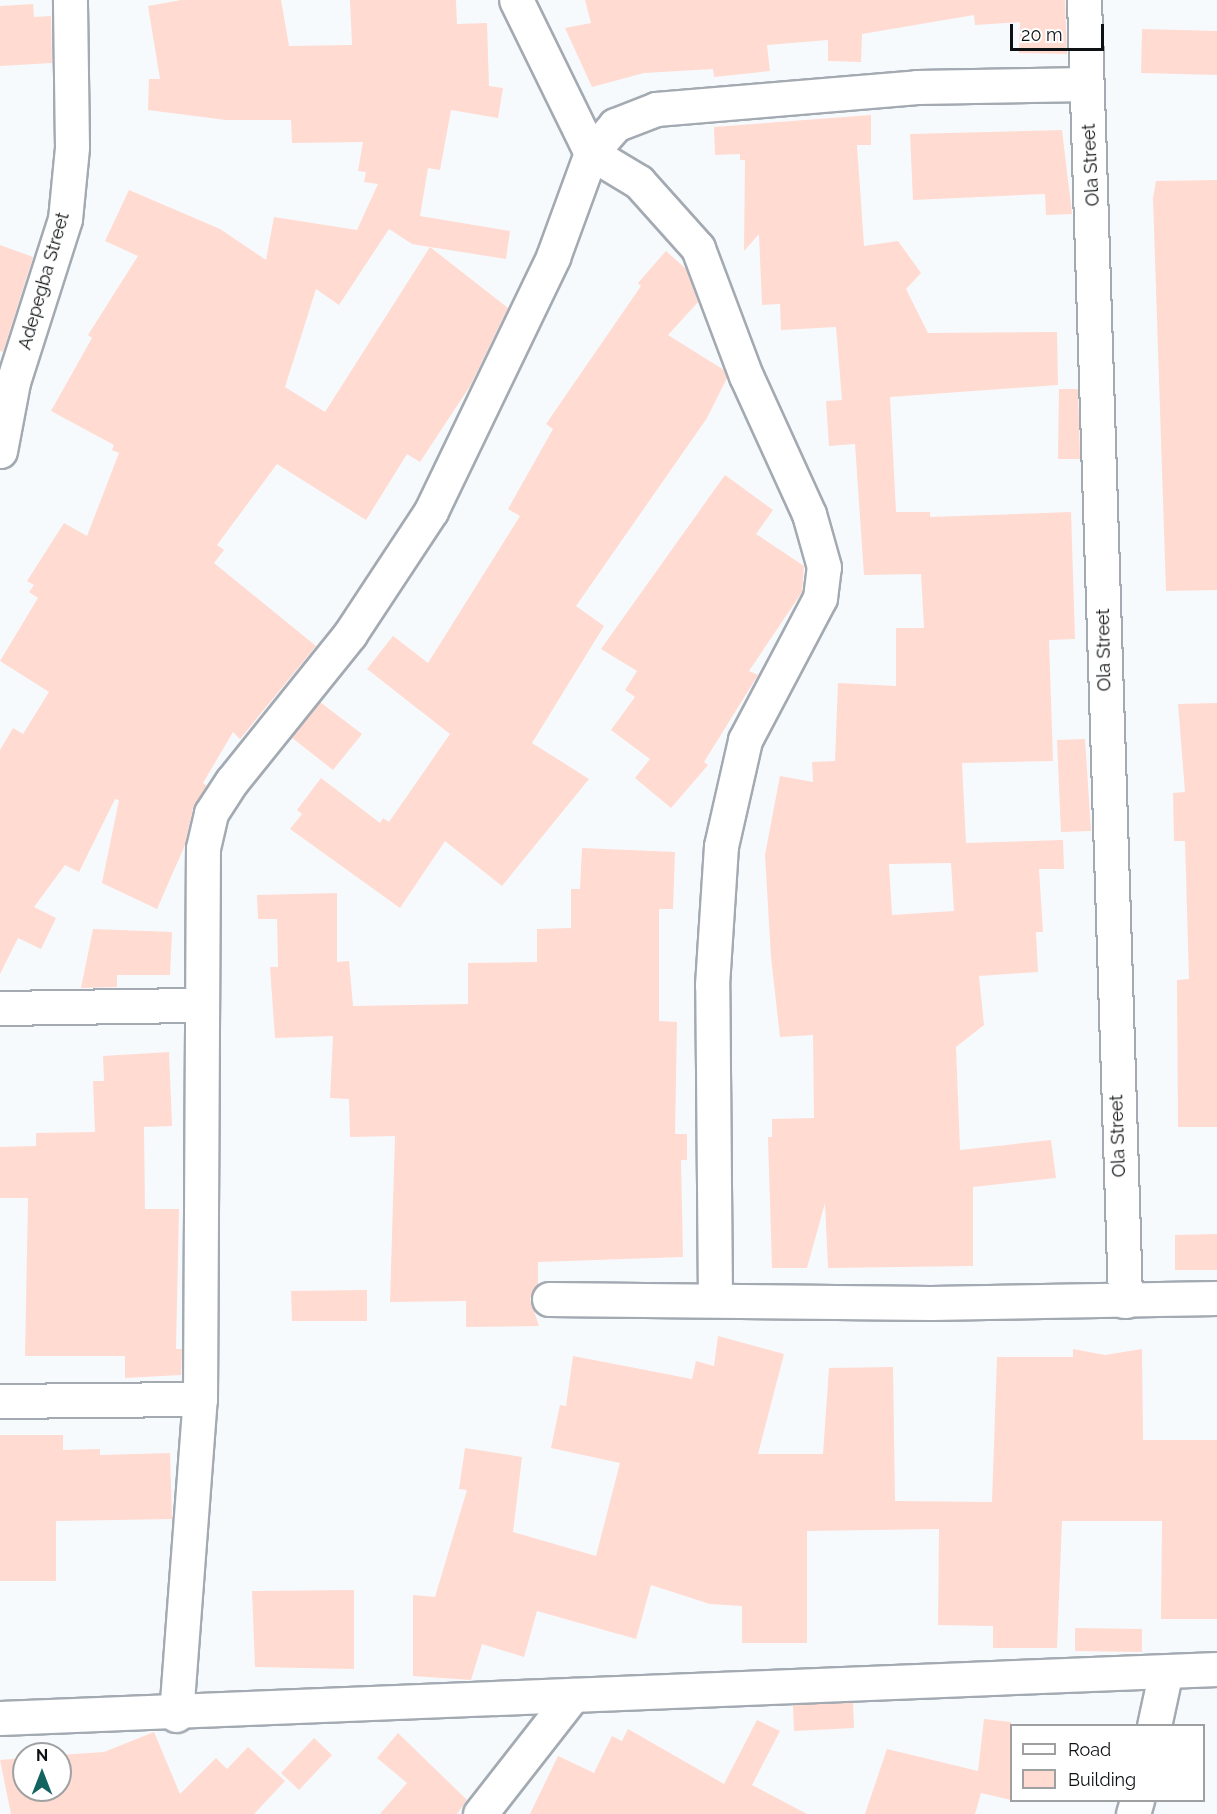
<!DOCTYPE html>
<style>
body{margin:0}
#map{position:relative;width:1217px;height:1814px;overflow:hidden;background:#f7fafd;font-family:Raleway,sans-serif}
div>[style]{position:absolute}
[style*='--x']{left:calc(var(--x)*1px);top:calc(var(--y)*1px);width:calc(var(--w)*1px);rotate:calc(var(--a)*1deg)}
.building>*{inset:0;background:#ffdbd2}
.roads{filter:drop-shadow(2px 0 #a3aab2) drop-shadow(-2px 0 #a3aab2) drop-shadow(0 2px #a3aab2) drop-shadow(0 -2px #a3aab2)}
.street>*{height:33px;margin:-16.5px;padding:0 16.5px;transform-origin:16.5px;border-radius:16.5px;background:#fff}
span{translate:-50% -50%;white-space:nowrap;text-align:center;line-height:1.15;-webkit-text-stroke:4.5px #fff;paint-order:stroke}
.street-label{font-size:18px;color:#0e1113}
.legend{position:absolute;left:1010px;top:1724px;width:195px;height:78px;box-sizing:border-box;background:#fff;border:2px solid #9fa0a1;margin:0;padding:8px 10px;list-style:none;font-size:18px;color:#0e1113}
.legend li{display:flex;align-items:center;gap:12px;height:30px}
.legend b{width:30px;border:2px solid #9fa0a1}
.north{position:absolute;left:12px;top:1742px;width:60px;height:60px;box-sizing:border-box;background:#fff;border:2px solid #9fa0a1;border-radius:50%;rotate:0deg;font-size:16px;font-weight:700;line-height:24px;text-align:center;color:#0e1113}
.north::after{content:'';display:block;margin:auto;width:21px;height:27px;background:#136361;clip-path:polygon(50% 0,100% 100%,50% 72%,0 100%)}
.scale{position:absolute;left:1010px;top:24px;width:94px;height:27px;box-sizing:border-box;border:3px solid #0e1113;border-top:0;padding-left:8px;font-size:18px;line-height:21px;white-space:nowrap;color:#0e1113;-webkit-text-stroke:4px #fff;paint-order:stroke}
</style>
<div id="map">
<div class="building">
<i style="clip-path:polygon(evenodd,181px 0,281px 0,289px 46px,352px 45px,350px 0,456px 0,457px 24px,487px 23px,489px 86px,503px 88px,498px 118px,451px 110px,440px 170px,428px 168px,420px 216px,510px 231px,506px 259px,430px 247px,508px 308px,470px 386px,420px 462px,407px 454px,366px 520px,277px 464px,217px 545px,224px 550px,214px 563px,316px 646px,240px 739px,233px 732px,203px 783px,207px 786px,193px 808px,185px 845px,157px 909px,102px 883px,119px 800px,115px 799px,79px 872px,65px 865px,34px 907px,56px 918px,41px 949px,18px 938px,0 974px,0 750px,13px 728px,23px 734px,49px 692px,0 661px,38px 598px,29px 592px,34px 585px,27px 581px,64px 523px,87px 536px,119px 453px,112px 450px,114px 445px,51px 411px,92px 338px,88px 335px,138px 256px,105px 241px,129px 190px,220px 229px,266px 260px,274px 217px,357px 230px,378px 184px,364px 182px,366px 172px,358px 171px,363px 142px,292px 143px,291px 120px,226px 120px,148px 110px,149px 79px,160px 79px,148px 6px,181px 0,389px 229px,412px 244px,430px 247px,325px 412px,285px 387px,316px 289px,339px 305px,389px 229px)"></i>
<i style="clip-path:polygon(585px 0,1065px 0,1067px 54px,1019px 53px,1020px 22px,975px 25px,974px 15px,862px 34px,861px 62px,828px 61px,828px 40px,767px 45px,770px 71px,714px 77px,713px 69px,644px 73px,592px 87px,565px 28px,591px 23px)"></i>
<i style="clip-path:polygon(33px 4px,34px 17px,51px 16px,52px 63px,0 66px,0 6px)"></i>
<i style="clip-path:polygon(1142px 29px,1217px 31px,1217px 75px,1141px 73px)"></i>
<i style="clip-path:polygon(evenodd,871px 115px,871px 145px,857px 145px,864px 246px,898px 241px,921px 273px,906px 289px,928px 333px,1057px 332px,1058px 385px,890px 397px,896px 512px,930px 512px,930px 517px,1071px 512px,1075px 639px,1049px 640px,1053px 761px,962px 763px,966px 843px,1063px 840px,1064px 869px,1039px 869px,1043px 932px,1036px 932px,1038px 972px,979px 976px,984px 1025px,956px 1047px,960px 1150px,1051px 1140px,1056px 1178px,973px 1187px,973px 1266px,828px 1268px,825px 1203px,807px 1268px,772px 1268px,768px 1137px,772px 1137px,772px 1119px,814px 1118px,813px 1035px,780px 1037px,771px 957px,765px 855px,780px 776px,813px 782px,812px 762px,835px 761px,838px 683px,896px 686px,896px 628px,924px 628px,921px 574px,864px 575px,855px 444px,829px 446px,826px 401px,842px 400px,836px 327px,781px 330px,780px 304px,762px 305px,759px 234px,744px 251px,745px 160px,740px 160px,740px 154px,715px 155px,714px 127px,871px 115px,951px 863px,954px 911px,892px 915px,889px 864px,951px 863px)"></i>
<i style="clip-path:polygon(1062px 130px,1072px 214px,1046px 215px,1045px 194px,913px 200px,910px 134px)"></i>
<i style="clip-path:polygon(1217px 180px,1217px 590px,1166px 591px,1153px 198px,1156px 181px)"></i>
<i style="clip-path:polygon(0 245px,33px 257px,3px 352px,0 351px)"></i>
<i style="clip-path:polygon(666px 251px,686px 269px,698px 302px,668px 335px,724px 370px,727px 378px,707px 418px,576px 606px,604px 626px,532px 743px,589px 779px,502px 886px,445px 841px,400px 908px,290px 829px,302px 814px,297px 810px,321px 778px,380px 823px,383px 818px,389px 822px,450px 734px,367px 669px,393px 636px,428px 663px,520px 516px,508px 509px,553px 429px,546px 424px,641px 286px,638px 283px)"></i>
<i style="clip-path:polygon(1059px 389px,1078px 389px,1080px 459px,1058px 459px)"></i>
<i style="clip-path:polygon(725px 475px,773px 510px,756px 534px,804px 566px,802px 592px,749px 671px,758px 675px,704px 762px,708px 765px,671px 808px,635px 778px,650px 759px,611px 730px,635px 697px,625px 690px,637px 671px,601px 649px)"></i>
<i style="clip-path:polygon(320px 702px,362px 734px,333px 770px,291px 737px)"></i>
<i style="clip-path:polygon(1217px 703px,1217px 1127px,1178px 1127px,1177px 980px,1189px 979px,1185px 841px,1174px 841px,1173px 793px,1185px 792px,1178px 704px)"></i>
<i style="clip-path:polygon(1085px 739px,1091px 831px,1061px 832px,1057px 740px)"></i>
<i style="clip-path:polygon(582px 848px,675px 852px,673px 909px,659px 909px,659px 1021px,677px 1022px,675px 1134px,687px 1134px,687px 1160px,681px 1160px,683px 1257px,538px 1262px,538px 1284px,530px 1299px,539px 1326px,466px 1327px,466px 1301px,390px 1302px,395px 1136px,350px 1137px,349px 1099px,330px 1098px,333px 1036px,275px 1038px,270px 967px,278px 967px,277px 919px,258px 919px,257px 895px,337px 893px,337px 962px,349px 961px,353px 1006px,468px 1004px,468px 963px,537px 962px,537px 929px,571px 928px,571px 889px,580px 889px)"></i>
<i style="clip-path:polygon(93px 929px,172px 932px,170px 975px,117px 975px,117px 987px,81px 988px)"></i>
<i style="clip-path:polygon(169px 1052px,172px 1126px,144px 1127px,145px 1209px,179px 1209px,176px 1349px,182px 1349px,181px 1375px,125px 1378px,125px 1356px,25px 1356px,28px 1198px,0 1198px,0 1147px,36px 1146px,36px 1133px,95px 1132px,93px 1081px,104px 1081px,103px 1056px)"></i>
<i style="clip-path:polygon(1217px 1234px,1217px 1270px,1175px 1270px,1175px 1235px)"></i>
<i style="clip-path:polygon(367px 1290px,367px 1321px,292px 1321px,291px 1291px)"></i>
<i style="clip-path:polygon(718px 1336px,784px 1354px,758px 1454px,823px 1454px,829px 1368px,893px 1367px,895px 1501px,992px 1502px,997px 1357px,1073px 1357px,1073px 1349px,1105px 1355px,1142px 1349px,1143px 1440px,1217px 1440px,1217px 1619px,1161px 1619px,1162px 1521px,1062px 1521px,1057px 1648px,993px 1648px,993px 1626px,938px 1625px,939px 1529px,807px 1531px,807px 1643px,742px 1643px,742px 1606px,710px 1604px,651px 1585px,636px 1639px,537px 1611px,524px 1657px,482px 1644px,471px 1680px,413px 1676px,413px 1595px,435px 1597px,467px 1490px,459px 1489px,465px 1448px,522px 1457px,513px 1532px,596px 1556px,620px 1463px,551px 1448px,560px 1405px,566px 1406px,573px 1356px,692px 1379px,696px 1361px,714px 1366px)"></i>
<i style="clip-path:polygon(0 1435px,63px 1435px,63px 1450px,100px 1449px,100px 1455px,170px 1453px,172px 1519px,56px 1521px,56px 1581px,0 1581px)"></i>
<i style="clip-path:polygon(354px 1590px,354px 1669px,255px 1667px,252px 1591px)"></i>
<i style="clip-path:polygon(1075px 1628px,1142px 1629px,1142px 1652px,1075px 1651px)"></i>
<i style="clip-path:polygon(853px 1702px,854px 1728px,794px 1731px,793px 1705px)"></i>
<i style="clip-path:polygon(984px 1719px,1011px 1722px,1011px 1800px,981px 1793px,975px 1814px,865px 1814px,887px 1749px,978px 1771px)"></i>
<i style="clip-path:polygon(757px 1720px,780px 1731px,752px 1785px,807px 1814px,530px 1814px,558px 1756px,594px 1773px,612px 1736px,622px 1741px,628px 1729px,724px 1784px)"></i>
<i style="clip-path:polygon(154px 1732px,180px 1794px,216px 1758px,227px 1769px,248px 1747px,285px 1781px,254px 1814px,11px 1814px,0 1760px,24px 1758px,24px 1790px,60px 1790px,60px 1755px,104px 1752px)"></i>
<i style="clip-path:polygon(398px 1733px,467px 1800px,457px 1814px,380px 1814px,407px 1783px,377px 1758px)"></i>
<i style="clip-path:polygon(314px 1738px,332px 1755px,299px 1790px,281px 1773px)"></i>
</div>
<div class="roads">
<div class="street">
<i style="--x:1084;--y:0;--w:1302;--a:88.19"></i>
<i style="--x:0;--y:451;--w:70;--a:-79.3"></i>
<i style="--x:13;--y:382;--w:171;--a:-72.3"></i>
<i style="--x:65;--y:219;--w:72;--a:-84.4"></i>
<i style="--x:72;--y:147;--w:147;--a:-90.8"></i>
<i style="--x:0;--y:1008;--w:200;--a:-0.9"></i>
<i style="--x:549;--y:1299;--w:382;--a:0.6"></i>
<i style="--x:931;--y:1303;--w:286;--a:-1"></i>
<i style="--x:715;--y:1299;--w:314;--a:-90.5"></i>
<i style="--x:712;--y:985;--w:139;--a:-86.3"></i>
<i style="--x:721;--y:846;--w:109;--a:-77.2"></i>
<i style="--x:745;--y:740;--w:161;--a:-62.2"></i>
<i style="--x:820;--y:598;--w:31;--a:-83"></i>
<i style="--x:824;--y:567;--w:55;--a:-105.8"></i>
<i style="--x:809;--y:514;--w:152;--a:-114.5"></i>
<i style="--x:746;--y:376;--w:137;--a:-110.6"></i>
<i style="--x:698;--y:248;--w:89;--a:-131.8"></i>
<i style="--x:639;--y:182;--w:56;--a:-148.9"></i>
<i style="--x:591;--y:153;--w:37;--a:-49"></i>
<i style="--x:615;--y:125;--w:44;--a:-21.3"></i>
<i style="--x:656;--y:109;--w:262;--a:-4.8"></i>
<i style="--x:917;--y:87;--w:170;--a:-1"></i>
<i style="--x:0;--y:1401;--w:200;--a:-0.6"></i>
<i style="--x:176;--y:1715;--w:317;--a:-85.7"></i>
<i style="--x:200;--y:1399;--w:551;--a:-89.69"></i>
<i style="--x:203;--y:848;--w:36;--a:-77"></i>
<i style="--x:211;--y:813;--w:38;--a:-57"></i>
<i style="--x:232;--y:781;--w:189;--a:-51.2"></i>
<i style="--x:350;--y:634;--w:147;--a:-56.6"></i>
<i style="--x:431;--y:511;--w:282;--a:-64.3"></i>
<i style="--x:553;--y:257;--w:111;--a:-69.9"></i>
<i style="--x:591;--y:153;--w:170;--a:-116.1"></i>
<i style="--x:0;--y:1718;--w:1218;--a:-2.31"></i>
<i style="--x:1154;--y:1726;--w:52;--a:-77.8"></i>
<i style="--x:480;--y:1814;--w:151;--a:-52"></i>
<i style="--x:1133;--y:1814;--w:15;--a:-74"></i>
</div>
</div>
<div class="street-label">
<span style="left:1091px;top:165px;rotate:-93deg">Ola Street</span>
<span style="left:44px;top:281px;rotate:-74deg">Adepegba Street</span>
<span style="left:1104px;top:650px;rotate:-91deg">Ola Street</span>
<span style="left:1118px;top:1136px;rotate:-92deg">Ola Street</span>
</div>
<ul class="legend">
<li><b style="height:8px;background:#fff"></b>Road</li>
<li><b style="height:16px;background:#ffdbd2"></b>Building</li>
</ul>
<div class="north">N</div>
<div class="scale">20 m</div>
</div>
